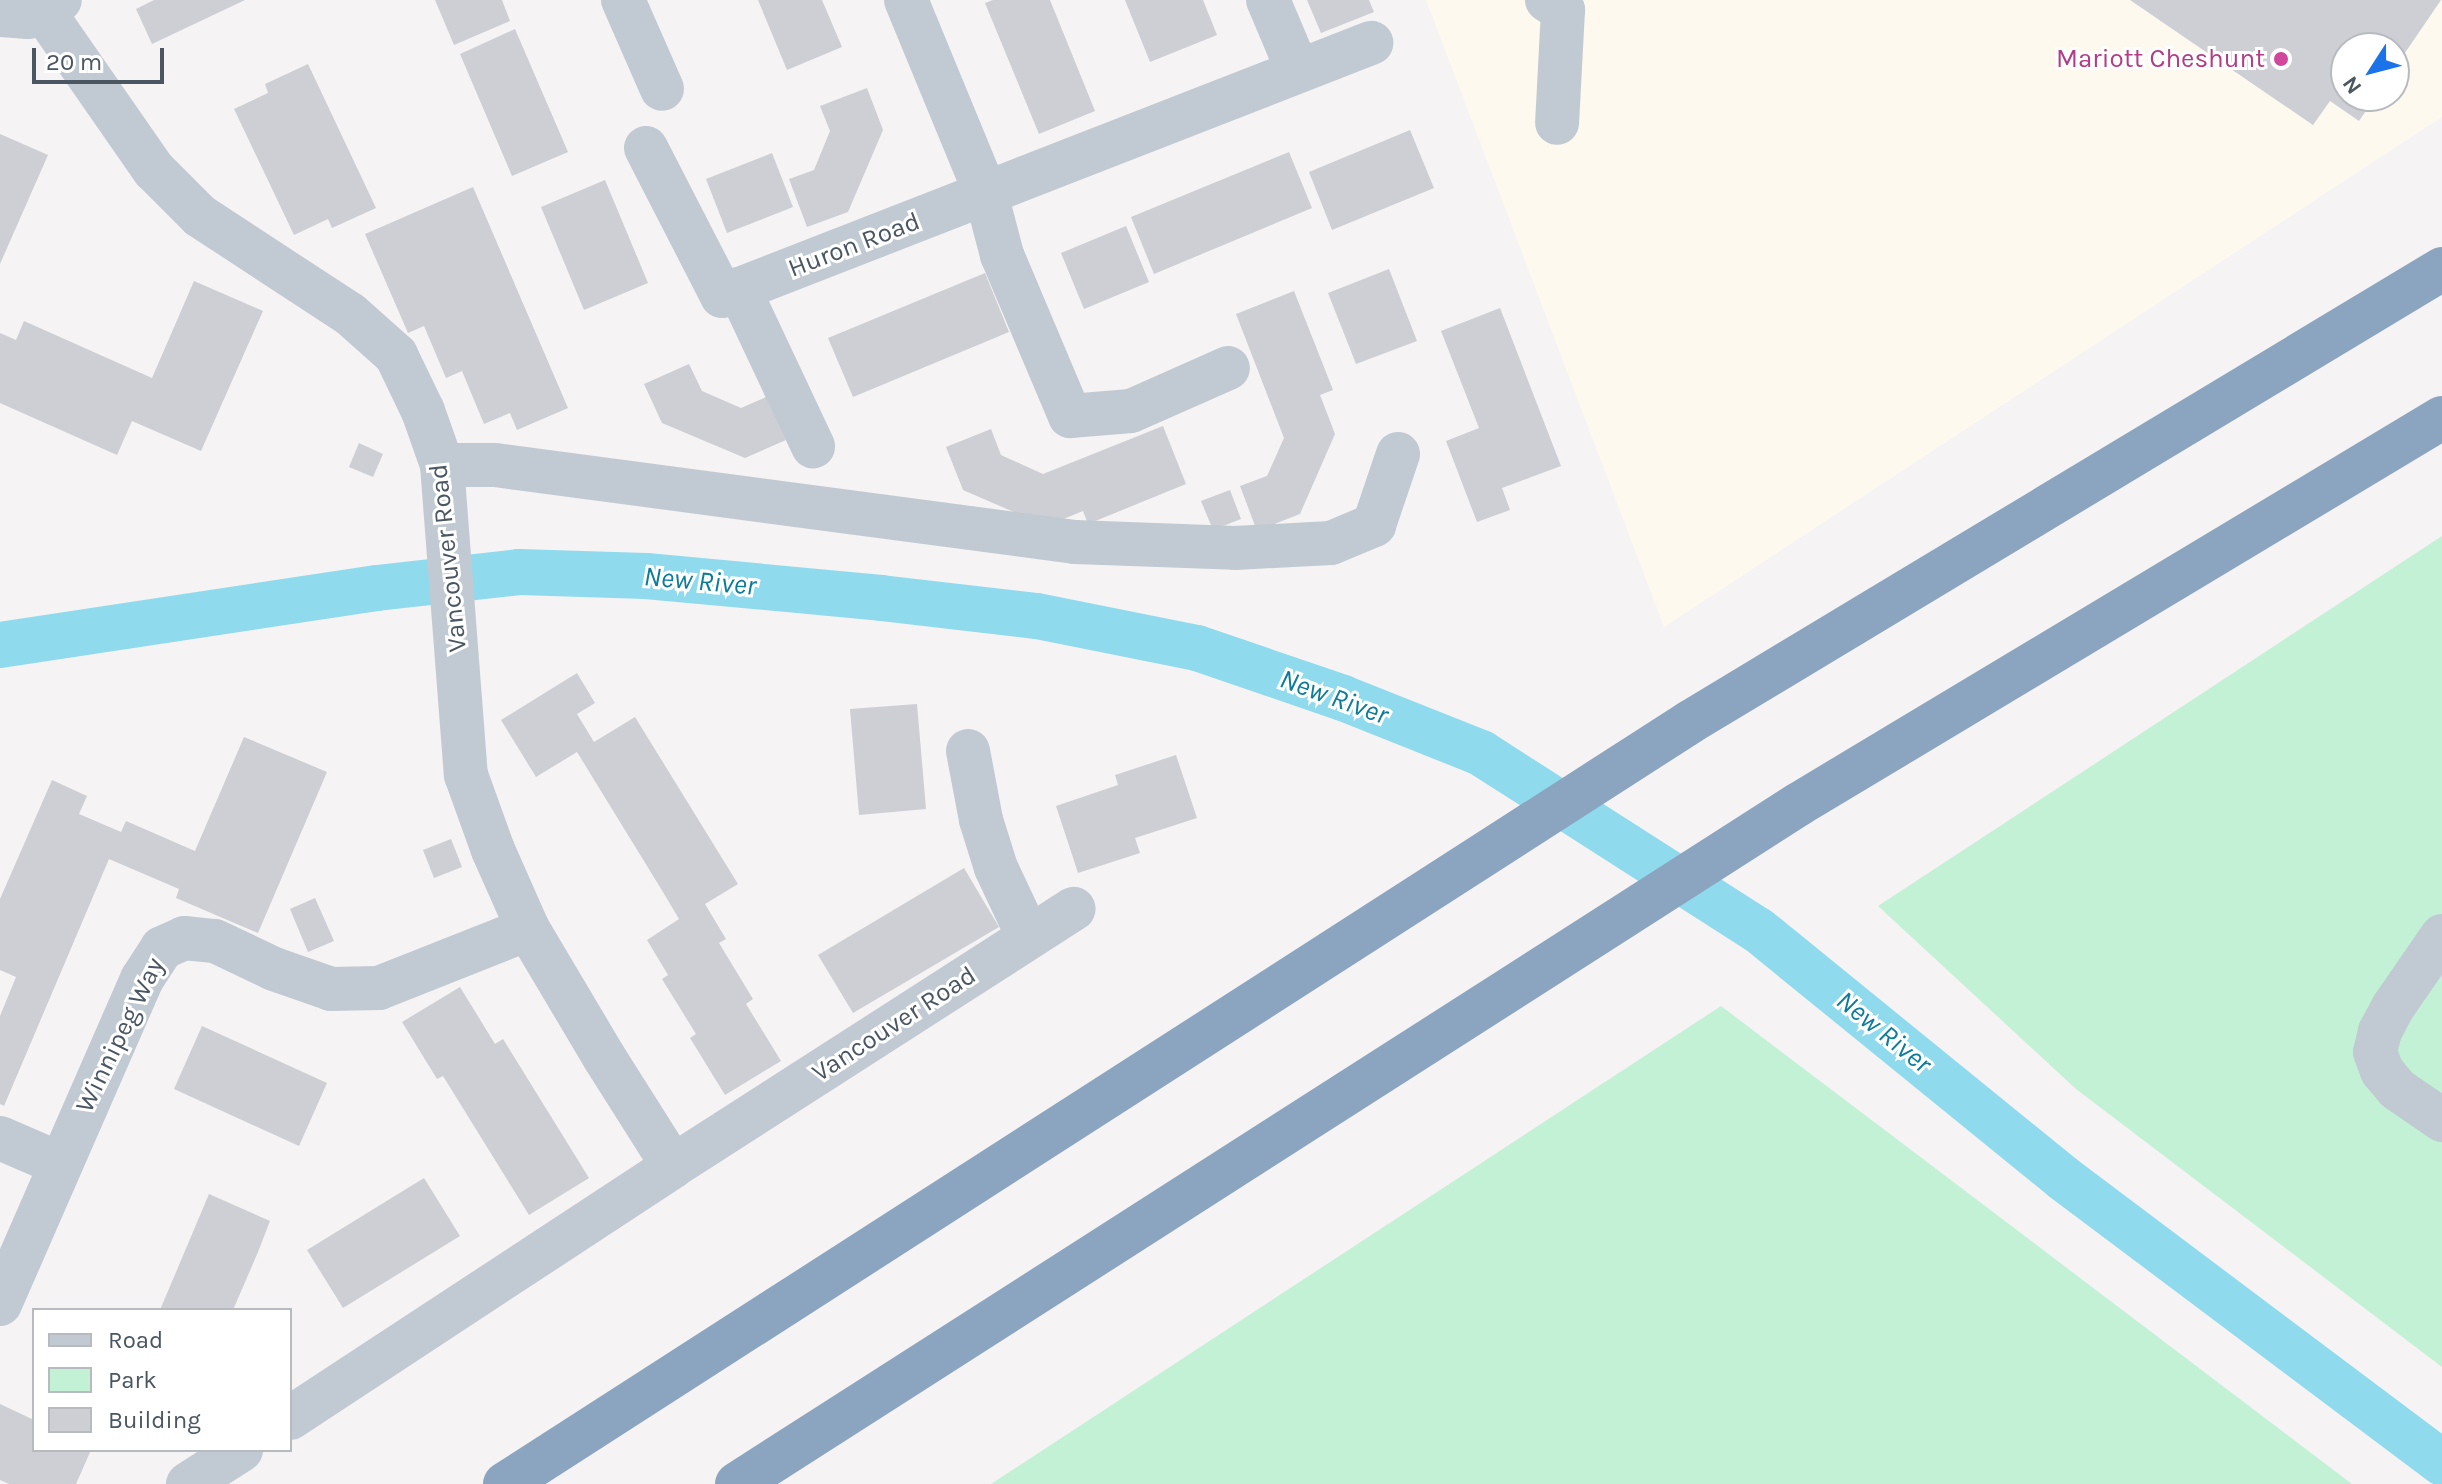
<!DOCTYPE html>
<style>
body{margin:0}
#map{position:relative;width:2442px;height:1484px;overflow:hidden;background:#f5f3f3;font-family:Karla,sans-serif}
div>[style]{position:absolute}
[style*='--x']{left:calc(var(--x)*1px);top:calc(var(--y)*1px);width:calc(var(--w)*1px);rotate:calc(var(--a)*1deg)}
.commercial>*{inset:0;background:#fdf9ef}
.green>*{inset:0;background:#c3f1d5}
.canal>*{height:46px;margin:-23px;padding:0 23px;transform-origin:23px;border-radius:23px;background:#90daee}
.building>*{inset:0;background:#cdcfd5}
.minor>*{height:44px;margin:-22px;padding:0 22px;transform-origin:22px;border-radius:22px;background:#c1cad2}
.highway>*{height:44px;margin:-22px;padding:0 22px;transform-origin:22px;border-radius:22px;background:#8ba5c1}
.dots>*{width:22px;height:22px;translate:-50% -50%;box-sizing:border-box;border:4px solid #fff;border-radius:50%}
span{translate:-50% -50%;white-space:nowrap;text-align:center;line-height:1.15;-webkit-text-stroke:6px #fff;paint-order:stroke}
.hotel-label{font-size:26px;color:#b23c85}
.right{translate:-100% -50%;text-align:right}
.street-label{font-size:26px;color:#4a5661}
.water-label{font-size:28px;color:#0c7c9b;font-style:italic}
.legend{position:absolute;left:32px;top:1308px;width:260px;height:144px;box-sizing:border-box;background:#fff;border:2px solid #b7bbc0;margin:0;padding:10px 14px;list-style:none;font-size:24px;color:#4a5661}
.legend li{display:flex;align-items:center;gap:16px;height:40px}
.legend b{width:40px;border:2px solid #b7bbc0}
.north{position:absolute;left:2330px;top:32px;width:80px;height:80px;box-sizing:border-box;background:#fff;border:2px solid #b7bbc0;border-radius:50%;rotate:234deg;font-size:22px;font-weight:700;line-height:32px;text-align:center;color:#4a5661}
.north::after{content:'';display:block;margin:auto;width:28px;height:36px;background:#1a73e8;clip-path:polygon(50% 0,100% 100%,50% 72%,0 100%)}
.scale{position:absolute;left:32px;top:48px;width:132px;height:36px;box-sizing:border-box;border:4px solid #4a5661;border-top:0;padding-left:10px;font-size:24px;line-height:28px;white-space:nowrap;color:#4a5661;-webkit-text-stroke:6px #fff;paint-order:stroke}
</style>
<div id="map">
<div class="commercial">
<i style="clip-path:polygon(evenodd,1426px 0,2442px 0,2442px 117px,1664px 627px,1426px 0,2346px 48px,2394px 48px,2394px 96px,2346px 96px,2346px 48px)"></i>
</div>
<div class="green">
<i style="clip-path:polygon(2442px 536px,2442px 1367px,2076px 1089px,1878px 906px)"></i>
<i style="clip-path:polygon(1721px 1006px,2352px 1484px,991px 1484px)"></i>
</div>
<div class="canal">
<i style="--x:0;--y:645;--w:381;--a:-8.6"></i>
<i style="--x:377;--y:588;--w:143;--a:-6.4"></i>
<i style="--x:519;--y:572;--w:127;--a:1.8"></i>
<i style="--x:646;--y:576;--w:236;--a:5.3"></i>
<i style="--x:881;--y:598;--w:157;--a:6.6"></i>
<i style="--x:1037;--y:616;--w:163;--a:11.3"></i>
<i style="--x:1197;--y:648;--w:154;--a:18.9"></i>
<i style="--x:1343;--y:698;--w:149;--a:21.7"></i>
<i style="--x:1481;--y:753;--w:329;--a:32.6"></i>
<i style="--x:1758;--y:930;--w:393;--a:39.1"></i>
<i style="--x:2063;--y:1178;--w:474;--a:36.9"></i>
</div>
<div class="building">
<i style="clip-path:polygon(154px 0,245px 0,152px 44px,136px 9px)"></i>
<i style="clip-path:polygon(435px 0,502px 0,510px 21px,454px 45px)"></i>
<i style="clip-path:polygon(758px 0,822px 0,842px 47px,787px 70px)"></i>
<i style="clip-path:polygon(993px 0,1050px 0,1095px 111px,1039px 134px,985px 3px)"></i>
<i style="clip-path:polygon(1125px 0,1203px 0,1217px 35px,1150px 62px)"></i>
<i style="clip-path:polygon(1307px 0,1369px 0,1374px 12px,1321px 33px)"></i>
<i style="clip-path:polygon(2130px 0,2441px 0,2394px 69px,2394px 48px,2346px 48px,2346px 96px,2376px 96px,2359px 121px,2330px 101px,2313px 125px)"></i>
<i style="clip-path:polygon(515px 29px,568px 152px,512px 176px,460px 54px)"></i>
<i style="clip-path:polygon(308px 64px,376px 208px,332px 228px,328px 219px,294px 235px,234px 109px,268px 93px,265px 84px)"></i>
<i style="clip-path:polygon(867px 88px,883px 130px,848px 212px,807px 227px,789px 179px,814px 170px,830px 131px,820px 106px)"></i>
<i style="clip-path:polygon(1410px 130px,1434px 188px,1332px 230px,1309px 172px)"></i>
<i style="clip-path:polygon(0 134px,48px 155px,0 264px)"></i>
<i style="clip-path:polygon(1289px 152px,1312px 208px,1154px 274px,1131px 217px)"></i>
<i style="clip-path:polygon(772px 153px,793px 207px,727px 233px,706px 179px)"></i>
<i style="clip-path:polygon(605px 180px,648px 283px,584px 310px,541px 207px)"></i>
<i style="clip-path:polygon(473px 187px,568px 408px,517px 430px,510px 413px,484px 424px,462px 371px,446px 378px,424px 326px,408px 333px,365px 234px)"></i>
<i style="clip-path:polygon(1126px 226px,1149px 282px,1084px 309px,1061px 253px)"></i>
<i style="clip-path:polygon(1389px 269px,1417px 341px,1356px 364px,1328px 293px)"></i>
<i style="clip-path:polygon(985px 273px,1009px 332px,853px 397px,828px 338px)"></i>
<i style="clip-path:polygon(194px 281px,263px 311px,201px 451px,132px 421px,117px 455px,0 403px,0 333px,16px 340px,24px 321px,152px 378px)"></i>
<i style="clip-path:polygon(1294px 291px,1333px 390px,1320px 395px,1335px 434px,1300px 514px,1257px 531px,1240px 486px,1267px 476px,1284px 438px,1236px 314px)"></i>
<i style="clip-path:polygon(1500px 308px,1561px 466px,1502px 488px,1510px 510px,1477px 522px,1446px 441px,1479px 428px,1441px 331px)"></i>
<i style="clip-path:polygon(689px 364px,702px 391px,741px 408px,766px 397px,786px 440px,745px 458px,662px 423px,644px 384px)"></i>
<i style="clip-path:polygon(1163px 426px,1186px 484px,1088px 524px,1083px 511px,1046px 526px,963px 490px,946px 447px,991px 429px,1001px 455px,1043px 474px)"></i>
<i style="clip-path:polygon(359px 443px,383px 454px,373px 477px,349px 467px)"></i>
<i style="clip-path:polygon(1230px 490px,1241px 519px,1213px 530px,1201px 501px)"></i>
<i style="clip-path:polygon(577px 673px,595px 703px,577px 714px,594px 742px,635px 717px,738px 884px,705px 904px,726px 939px,719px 943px,753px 999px,746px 1004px,781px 1061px,725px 1095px,690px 1038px,696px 1034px,662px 979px,668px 975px,647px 940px,679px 919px,663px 892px,577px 752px,536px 777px,501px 720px)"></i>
<i style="clip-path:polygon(917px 704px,926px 809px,859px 815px,850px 709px)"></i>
<i style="clip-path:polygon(244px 737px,327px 772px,258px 933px,176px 898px,179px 889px,109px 859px,4px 1106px,0 1104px,0 1016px,16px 977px,0 970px,0 899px,52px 780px,87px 796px,79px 814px,121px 832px,126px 821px,195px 851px)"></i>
<i style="clip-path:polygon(1176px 755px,1197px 818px,1135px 838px,1140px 853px,1078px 873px,1056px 806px,1118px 785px,1115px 775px)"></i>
<i style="clip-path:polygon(451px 839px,462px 867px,434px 878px,423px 850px)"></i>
<i style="clip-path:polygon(964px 868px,999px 927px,853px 1013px,818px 955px)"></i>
<i style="clip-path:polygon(315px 898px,334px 941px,308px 952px,290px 909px)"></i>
<i style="clip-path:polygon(460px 987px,495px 1044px,503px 1039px,589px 1178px,529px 1215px,443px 1076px,437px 1079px,402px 1022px)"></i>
<i style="clip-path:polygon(202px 1026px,327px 1083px,299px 1146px,174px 1089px)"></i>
<i style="clip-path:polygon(424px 1178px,460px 1236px,343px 1308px,307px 1250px)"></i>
<i style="clip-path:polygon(209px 1194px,270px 1221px,258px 1252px,233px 1310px,160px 1310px)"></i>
<i style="clip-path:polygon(0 1404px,34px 1420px,34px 1450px,91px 1450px,76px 1484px,9px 1484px,0 1480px)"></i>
</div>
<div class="minor">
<i style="--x:623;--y:0;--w:97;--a:66.3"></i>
<i style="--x:906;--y:0;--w:210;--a:67.6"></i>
<i style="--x:986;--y:194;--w:63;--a:75.3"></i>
<i style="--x:1002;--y:255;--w:175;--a:67.1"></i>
<i style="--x:1070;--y:416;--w:61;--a:-4.7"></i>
<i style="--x:1131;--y:411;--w:106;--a:-23.9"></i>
<i style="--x:1268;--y:0;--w:77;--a:67.1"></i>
<i style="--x:1547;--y:0;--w:19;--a:32"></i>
<i style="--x:1563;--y:10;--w:113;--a:93"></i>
<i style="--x:44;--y:12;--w:193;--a:55.2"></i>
<i style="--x:154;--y:170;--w:65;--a:45"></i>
<i style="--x:200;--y:216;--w:179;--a:33.2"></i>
<i style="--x:350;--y:314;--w:62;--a:41.7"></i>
<i style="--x:396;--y:355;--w:62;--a:64.3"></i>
<i style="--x:423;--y:411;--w:57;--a:70.6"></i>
<i style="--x:442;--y:465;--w:311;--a:85.6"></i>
<i style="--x:466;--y:775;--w:80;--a:70.2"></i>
<i style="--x:493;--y:850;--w:86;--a:66.1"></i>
<i style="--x:528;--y:929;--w:149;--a:59.3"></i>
<i style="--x:604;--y:1057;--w:129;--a:57.7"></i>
<i style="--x:0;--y:15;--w:28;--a:4"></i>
<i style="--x:28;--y:17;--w:36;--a:-28"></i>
<i style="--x:646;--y:148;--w:166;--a:62.8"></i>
<i style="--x:722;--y:296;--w:697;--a:-21.3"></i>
<i style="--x:739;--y:289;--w:174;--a:64.8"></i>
<i style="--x:442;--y:465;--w:53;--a:0"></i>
<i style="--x:495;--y:465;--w:585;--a:7.56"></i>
<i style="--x:1075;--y:542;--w:160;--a:2.1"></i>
<i style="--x:1235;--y:548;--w:96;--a:-3"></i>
<i style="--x:1331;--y:543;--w:47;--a:-22.7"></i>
<i style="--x:1374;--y:525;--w:75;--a:-71.3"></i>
<i style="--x:968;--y:751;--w:70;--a:79.3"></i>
<i style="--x:981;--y:820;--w:50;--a:72.6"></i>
<i style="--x:996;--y:868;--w:75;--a:64.8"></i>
<i style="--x:2442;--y:936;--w:86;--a:124.6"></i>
<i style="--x:2393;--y:1007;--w:27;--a:118"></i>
<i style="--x:2380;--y:1031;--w:22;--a:103"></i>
<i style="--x:2375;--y:1052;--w:20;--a:70"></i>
<i style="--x:2382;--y:1071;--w:23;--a:50"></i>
<i style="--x:2397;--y:1089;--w:55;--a:34.6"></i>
<i style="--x:0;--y:1138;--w:65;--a:23.4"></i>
<i style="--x:0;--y:1304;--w:355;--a:-66.4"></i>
<i style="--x:142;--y:979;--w:37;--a:-57"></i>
<i style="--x:162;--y:948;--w:24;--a:-24"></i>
<i style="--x:184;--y:938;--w:31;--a:6"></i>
<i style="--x:215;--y:941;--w:65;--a:25.4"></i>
<i style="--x:274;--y:969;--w:60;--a:19.3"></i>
<i style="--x:331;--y:989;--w:48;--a:-1.2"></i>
<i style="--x:379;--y:988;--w:160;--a:-21.6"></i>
<i style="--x:290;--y:1418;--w:458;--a:-33.3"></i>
<i style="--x:673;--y:1166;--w:476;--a:-32.7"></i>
<i style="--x:188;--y:1484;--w:63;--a:-32.7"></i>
</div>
<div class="highway">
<i style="--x:505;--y:1484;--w:1409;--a:-32.74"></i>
<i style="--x:1690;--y:722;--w:878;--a:-31.06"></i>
<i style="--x:737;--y:1484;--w:1261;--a:-32.63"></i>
<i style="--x:1799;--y:804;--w:750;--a:-30.98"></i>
</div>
<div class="dots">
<i style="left:2281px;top:59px;background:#d1479c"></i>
</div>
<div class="hotel-label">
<span class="right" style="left:2265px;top:59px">Mariott Cheshunt</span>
</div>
<div class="street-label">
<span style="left:854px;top:245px;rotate:-21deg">Huron Road</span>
<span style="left:448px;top:558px;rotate:-96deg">Vancouver Road</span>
<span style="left:894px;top:1024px;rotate:-33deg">Vancouver Road</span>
<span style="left:120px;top:1035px;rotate:-64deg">Winnipeg Way</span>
</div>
<div class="water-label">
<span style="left:700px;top:581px;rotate:5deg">New River</span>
<span style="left:1334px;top:697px;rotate:20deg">New River</span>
<span style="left:1884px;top:1032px;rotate:39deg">New River</span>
</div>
<ul class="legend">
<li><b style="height:10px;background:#c1cad2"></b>Road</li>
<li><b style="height:22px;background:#c3f1d5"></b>Park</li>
<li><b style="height:22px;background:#cdcfd5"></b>Building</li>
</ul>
<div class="north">N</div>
<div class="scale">20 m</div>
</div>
